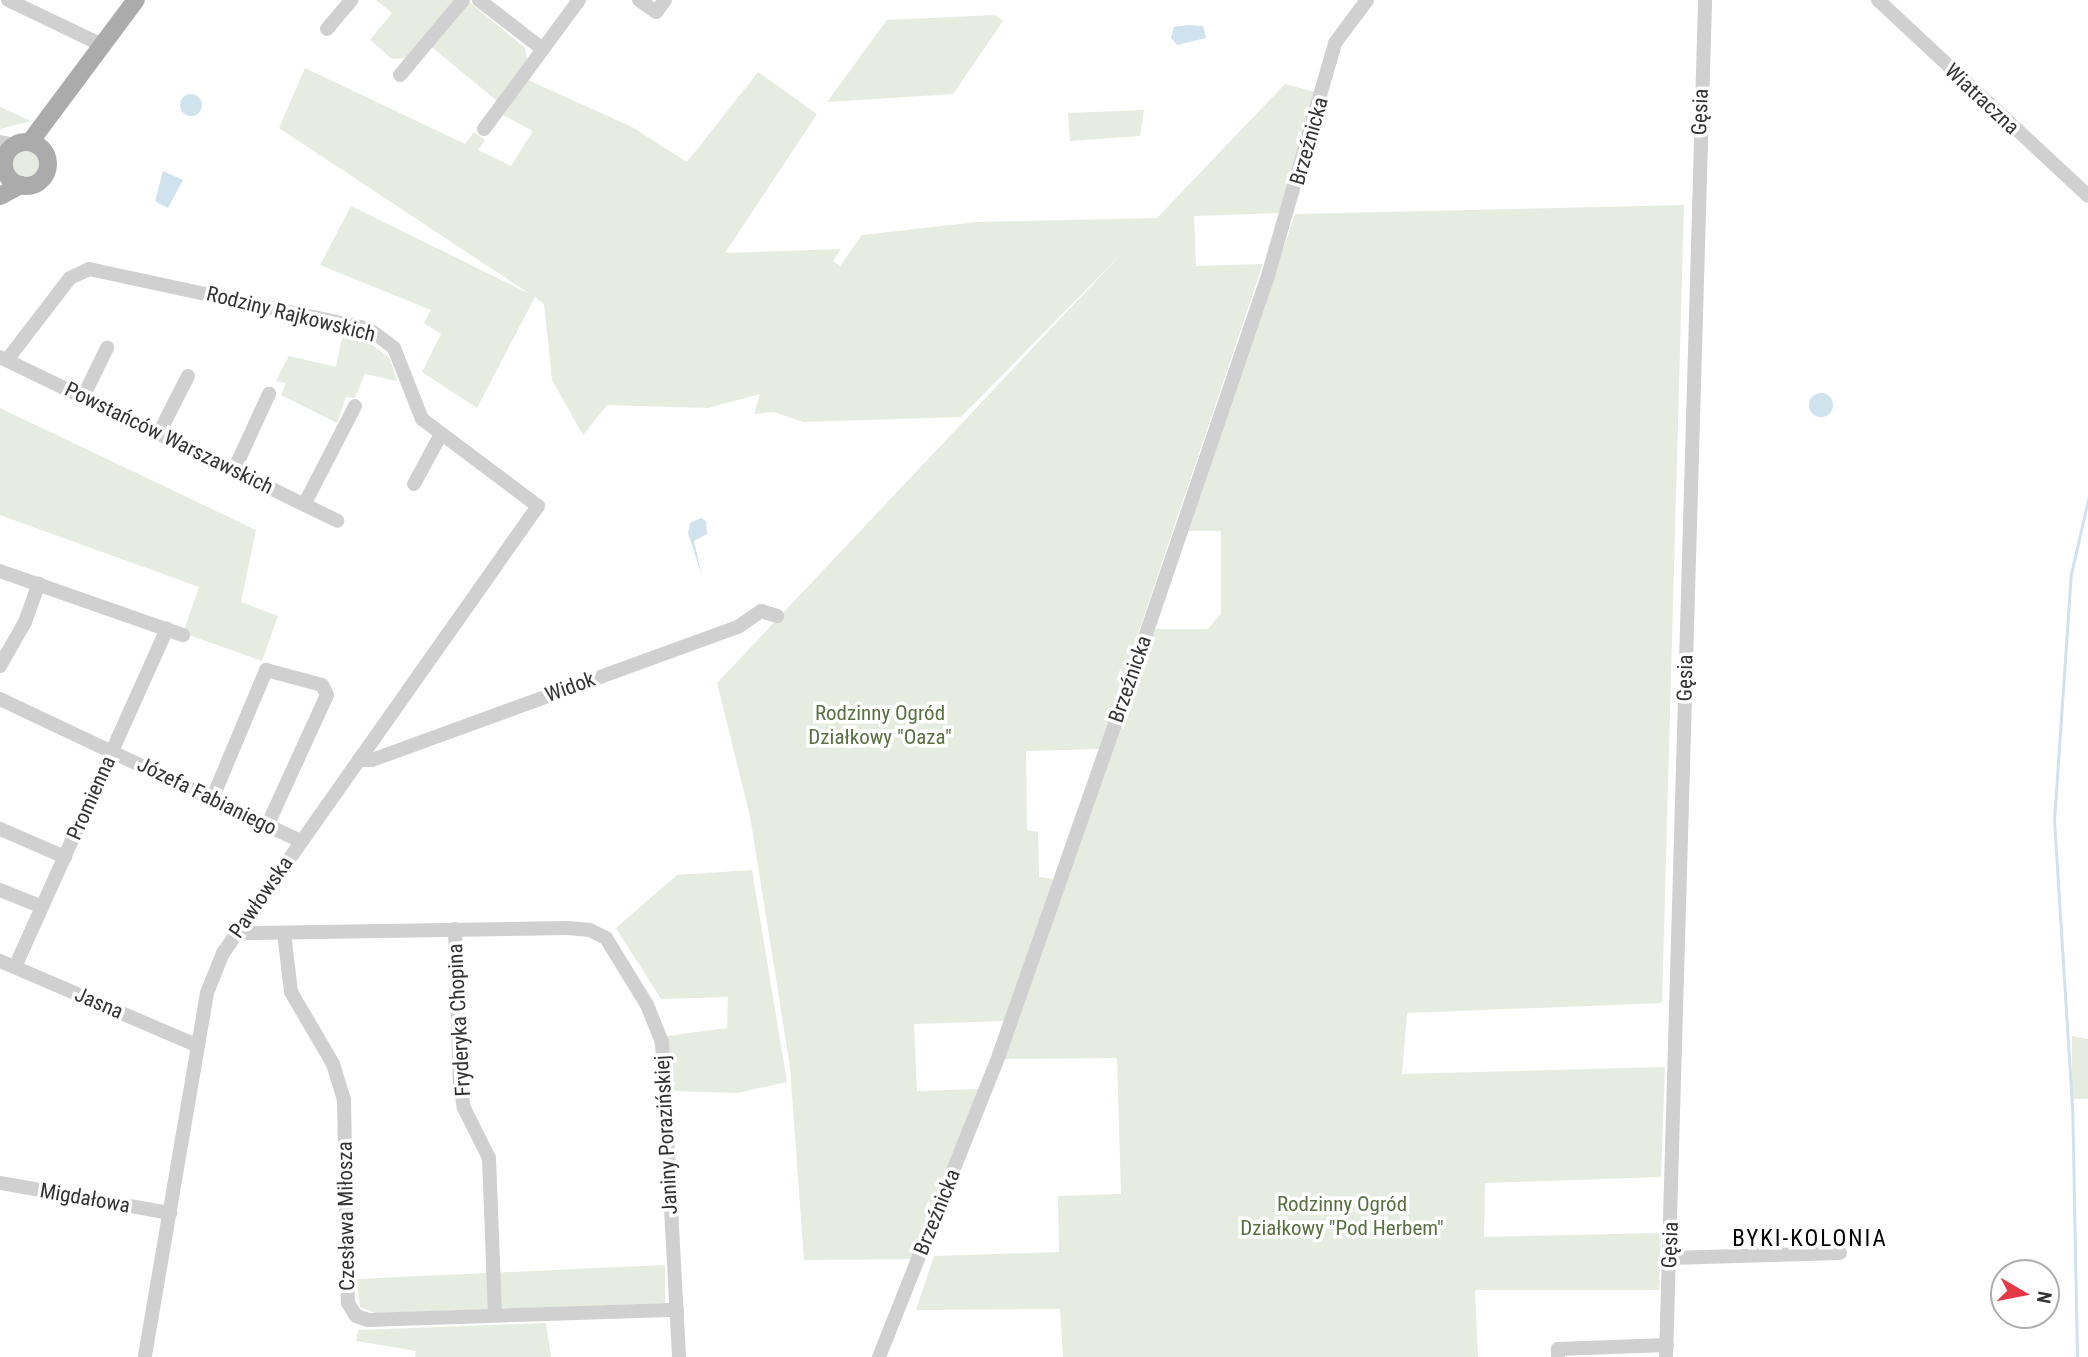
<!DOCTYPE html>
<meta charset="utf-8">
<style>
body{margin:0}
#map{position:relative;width:2088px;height:1357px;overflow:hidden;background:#fff;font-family:"Roboto Condensed",sans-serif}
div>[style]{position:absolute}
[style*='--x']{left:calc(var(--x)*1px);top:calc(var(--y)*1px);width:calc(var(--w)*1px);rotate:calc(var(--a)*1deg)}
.green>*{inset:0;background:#e6ecdf}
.round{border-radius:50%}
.water>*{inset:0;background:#cfe2ee}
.stream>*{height:2.5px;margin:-1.25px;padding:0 1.25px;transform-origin:1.25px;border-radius:1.25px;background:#cfe2ee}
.minor>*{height:14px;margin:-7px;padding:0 7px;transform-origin:7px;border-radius:7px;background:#d0d0d0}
.major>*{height:18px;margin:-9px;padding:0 9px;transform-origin:9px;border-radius:9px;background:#ababab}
.major>.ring{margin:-9px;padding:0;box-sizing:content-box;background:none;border:18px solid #ababab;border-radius:50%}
span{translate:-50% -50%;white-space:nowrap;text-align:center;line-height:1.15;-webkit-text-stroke:7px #fff;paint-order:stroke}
.street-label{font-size:21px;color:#333}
.park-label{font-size:21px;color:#56703f}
.neighbourhood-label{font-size:23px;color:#000;letter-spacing:2px}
.north{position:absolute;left:1990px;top:1259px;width:70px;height:70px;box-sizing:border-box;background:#fff;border:2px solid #adadad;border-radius:50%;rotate:100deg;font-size:19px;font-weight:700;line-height:28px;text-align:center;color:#333}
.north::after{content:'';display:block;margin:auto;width:24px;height:32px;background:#e63946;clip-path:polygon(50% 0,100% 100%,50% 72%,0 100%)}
</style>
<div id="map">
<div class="green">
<i style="clip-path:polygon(376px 0,467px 0,525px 48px,527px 59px,497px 101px,422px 39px,406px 58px,392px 59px,370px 40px,392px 13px)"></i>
<i style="clip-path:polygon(995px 15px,1003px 21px,953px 94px,827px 102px,887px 20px)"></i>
<i style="clip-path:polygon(305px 68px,465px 144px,474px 132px,485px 140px,478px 150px,511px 166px,533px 131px,503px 115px,528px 80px,632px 127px,687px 162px,758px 72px,817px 114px,725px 253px,841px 249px,833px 261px,840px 266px,862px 235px,977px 222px,1157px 218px,1285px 84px,1315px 92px,1279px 213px,1194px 216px,1196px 266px,1263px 264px,1099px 749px,1026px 751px,1027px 830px,1038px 832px,1039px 877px,1053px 879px,1004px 1021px,914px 1024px,917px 1091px,981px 1089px,913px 1259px,804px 1260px,790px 1067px,750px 816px,717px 683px,1127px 248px,961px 417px,803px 422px,774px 412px,754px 414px,760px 394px,708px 408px,607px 405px,583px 435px,552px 380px,544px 304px,535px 297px,477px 408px,422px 372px,441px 334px,424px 323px,431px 310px,320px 265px,351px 206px,530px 294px,279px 128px)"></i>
<i style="clip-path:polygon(0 107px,31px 121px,0 129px)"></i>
<i style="clip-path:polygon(1144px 110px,1140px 136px,1070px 141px,1068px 113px)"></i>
<i class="round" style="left:13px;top:150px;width:28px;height:28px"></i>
<i style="clip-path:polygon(1684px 205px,1662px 1003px,1407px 1013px,1402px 1074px,1665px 1067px,1661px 1177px,1485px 1183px,1484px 1237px,1661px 1233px,1659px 1290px,1475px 1290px,1478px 1357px,1063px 1357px,1060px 1309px,916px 1310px,934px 1256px,1059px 1252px,1058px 1196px,1121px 1194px,1117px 1058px,1003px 1059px,1154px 629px,1208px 629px,1221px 614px,1221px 531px,1188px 531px,1295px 214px)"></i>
<i style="clip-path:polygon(343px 333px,365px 338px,390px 359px,397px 381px,365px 374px,355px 398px,346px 397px,337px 423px,281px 395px,286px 383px,276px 381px,289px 356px,336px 367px)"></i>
<i style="clip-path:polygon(0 408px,256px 530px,241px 602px,278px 616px,262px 661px,183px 633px,199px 587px,0 515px)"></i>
<i style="clip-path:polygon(752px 870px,787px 1082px,737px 1093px,674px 1091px,667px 1036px,727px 1028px,728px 997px,661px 999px,616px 928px,677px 875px)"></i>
<i style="clip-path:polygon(2072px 1036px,2088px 1039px,2088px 1099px,2072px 1099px)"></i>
<i style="clip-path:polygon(665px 1265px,665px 1303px,376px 1313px,360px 1307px,357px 1279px)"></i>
<i style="clip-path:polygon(546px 1323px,551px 1357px,415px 1357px,416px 1351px,356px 1341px,358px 1330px)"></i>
</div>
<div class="water">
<i style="clip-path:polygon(1189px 25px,1203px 26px,1206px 38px,1177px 45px,1171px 38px,1174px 27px)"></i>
<i class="round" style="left:180px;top:94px;width:22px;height:22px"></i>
<i style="clip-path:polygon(163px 171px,183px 180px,168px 208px,155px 201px)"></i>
<i class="round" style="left:1809px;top:393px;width:24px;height:24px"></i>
<i style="clip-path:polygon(701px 518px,706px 521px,707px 534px,694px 541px,702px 576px,688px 533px,690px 523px)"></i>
</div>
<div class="stream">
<i style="--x:2077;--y:1357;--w:251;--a:-91.1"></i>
<i style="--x:2072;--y:1106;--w:286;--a:-93.6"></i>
<i style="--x:2054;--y:821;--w:248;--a:-86.1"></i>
<i style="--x:2071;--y:574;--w:76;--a:-77.1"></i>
</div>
<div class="minor">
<i style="--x:8;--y:0;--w:104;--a:25.6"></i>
<i style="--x:479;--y:0;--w:77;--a:37.6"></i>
<i style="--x:639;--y:0;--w:21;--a:35"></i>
<i style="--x:656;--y:12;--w:15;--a:-53"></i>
<i style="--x:1878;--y:0;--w:287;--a:43"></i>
<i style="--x:327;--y:29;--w:38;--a:-50"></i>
<i style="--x:400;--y:75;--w:98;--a:-50"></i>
<i style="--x:484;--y:129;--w:160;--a:-53.6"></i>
<i style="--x:0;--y:142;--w:15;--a:11"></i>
<i style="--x:0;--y:156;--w:6;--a:45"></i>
<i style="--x:0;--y:357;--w:375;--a:25.9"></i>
<i style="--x:7;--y:360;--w:103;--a:-52.5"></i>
<i style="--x:70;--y:278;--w:21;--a:-25"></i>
<i style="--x:89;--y:269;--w:286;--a:12.1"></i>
<i style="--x:369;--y:329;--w:31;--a:37"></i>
<i style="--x:394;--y:348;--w:76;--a:68.5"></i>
<i style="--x:422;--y:419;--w:145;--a:36.9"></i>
<i style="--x:538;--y:506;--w:547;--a:125.17"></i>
<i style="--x:223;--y:953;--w:43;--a:111.8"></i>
<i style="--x:207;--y:993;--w:369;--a:99.7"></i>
<i style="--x:83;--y:397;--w:55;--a:-63.9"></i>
<i style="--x:159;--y:433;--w:64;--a:-63"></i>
<i style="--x:234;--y:470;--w:84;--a:-65.3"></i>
<i style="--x:414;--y:484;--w:57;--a:-61.6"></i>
<i style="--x:305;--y:503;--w:109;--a:-62.7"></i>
<i style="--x:0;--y:571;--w:194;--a:19.3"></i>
<i style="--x:0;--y:666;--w:51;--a:-60.4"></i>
<i style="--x:25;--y:622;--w:41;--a:-70.3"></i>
<i style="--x:0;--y:699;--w:332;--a:25.3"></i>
<i style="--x:359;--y:760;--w:13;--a:0"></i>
<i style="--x:372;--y:760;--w:389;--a:-20"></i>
<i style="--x:738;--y:627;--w:28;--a:-35"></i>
<i style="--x:761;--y:611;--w:17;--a:17"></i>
<i style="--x:213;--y:797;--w:138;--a:-67.3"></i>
<i style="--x:266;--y:670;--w:58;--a:15"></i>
<i style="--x:322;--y:685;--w:11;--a:63"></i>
<i style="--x:327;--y:695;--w:142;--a:114.6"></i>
<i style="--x:0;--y:829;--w:71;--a:23.3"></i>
<i style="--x:0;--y:890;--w:45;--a:22"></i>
<i style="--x:237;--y:929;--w:13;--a:18"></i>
<i style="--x:249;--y:933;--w:319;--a:-0.9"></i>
<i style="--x:568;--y:928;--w:22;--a:5"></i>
<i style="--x:590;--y:930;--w:18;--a:27"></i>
<i style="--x:606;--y:938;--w:79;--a:58.5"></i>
<i style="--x:647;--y:1005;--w:40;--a:68"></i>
<i style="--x:662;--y:1042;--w:315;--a:86.9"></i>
<i style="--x:455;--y:929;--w:155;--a:88.2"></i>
<i style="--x:460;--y:1084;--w:24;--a:81"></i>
<i style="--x:464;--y:1108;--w:56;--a:63.4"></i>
<i style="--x:489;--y:1158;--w:157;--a:87.8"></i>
<i style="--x:284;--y:933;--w:59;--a:83.2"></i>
<i style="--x:291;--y:992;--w:83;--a:59.7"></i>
<i style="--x:333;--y:1064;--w:38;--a:73"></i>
<i style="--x:344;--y:1100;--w:203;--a:88.9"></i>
<i style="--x:348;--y:1303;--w:15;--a:58"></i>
<i style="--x:356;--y:1316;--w:13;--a:18"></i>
<i style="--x:368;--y:1320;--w:309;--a:-1.9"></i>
<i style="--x:0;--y:961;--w:215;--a:23.2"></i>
<i style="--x:15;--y:967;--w:371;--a:-65.8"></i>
<i style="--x:0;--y:1183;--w:173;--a:10"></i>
<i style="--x:1670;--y:1258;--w:170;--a:-1.7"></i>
<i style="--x:879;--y:1357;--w:325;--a:-68.3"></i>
<i style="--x:999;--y:1055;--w:390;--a:-70.7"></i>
<i style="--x:1128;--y:687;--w:438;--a:-71.2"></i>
<i style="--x:1269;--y:272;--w:238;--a:-73.9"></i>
<i style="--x:1335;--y:43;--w:54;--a:-53.3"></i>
<i style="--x:1558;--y:1357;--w:8;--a:-90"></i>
<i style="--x:1558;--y:1349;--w:109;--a:-2.1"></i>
<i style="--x:1666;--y:1357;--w:1358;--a:-88.35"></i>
</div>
<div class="major">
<i class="ring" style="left:4px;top:142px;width:26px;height:26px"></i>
<i style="--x:30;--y:142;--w:177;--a:-53.3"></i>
<i style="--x:0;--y:196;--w:24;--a:-28"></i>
</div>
<div class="street-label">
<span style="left:1982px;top:99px;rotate:43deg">Wiatraczna</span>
<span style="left:1700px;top:112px;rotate:-88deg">Gęsia</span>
<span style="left:1309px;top:141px;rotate:-74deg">Brzeźnicka</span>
<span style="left:291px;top:314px;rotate:14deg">Rodziny Rajkowskich</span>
<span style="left:169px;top:438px;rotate:26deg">Powstańców Warszawskich</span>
<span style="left:1685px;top:678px;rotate:-89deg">Gęsia</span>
<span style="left:1130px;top:679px;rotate:-71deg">Brzeźnicka</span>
<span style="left:570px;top:687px;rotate:-20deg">Widok</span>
<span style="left:207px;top:796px;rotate:26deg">Józefa Fabianiego</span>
<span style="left:91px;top:798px;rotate:-66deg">Promienna</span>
<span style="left:261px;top:897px;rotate:-55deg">Pawłowska</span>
<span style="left:99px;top:1003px;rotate:23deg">Jasna</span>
<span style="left:459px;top:1020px;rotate:-93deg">Fryderyka Chopina</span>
<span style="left:666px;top:1135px;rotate:-93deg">Janiny Porazińskiej</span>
<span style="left:85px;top:1198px;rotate:10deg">Migdałowa</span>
<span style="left:937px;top:1212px;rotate:-68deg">Brzeźnicka</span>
<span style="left:346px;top:1216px;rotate:-91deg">Czesława Miłosza</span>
<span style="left:1670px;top:1245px;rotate:-88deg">Gęsia</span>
</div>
<div class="park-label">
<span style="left:880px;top:725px">Rodzinny Ogród<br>Działkowy "Oaza"</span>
<span style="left:1342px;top:1216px">Rodzinny Ogród<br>Działkowy "Pod Herbem"</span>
</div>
<div class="neighbourhood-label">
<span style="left:1810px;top:1239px">BYKI-KOLONIA</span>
</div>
<div class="north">N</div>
</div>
